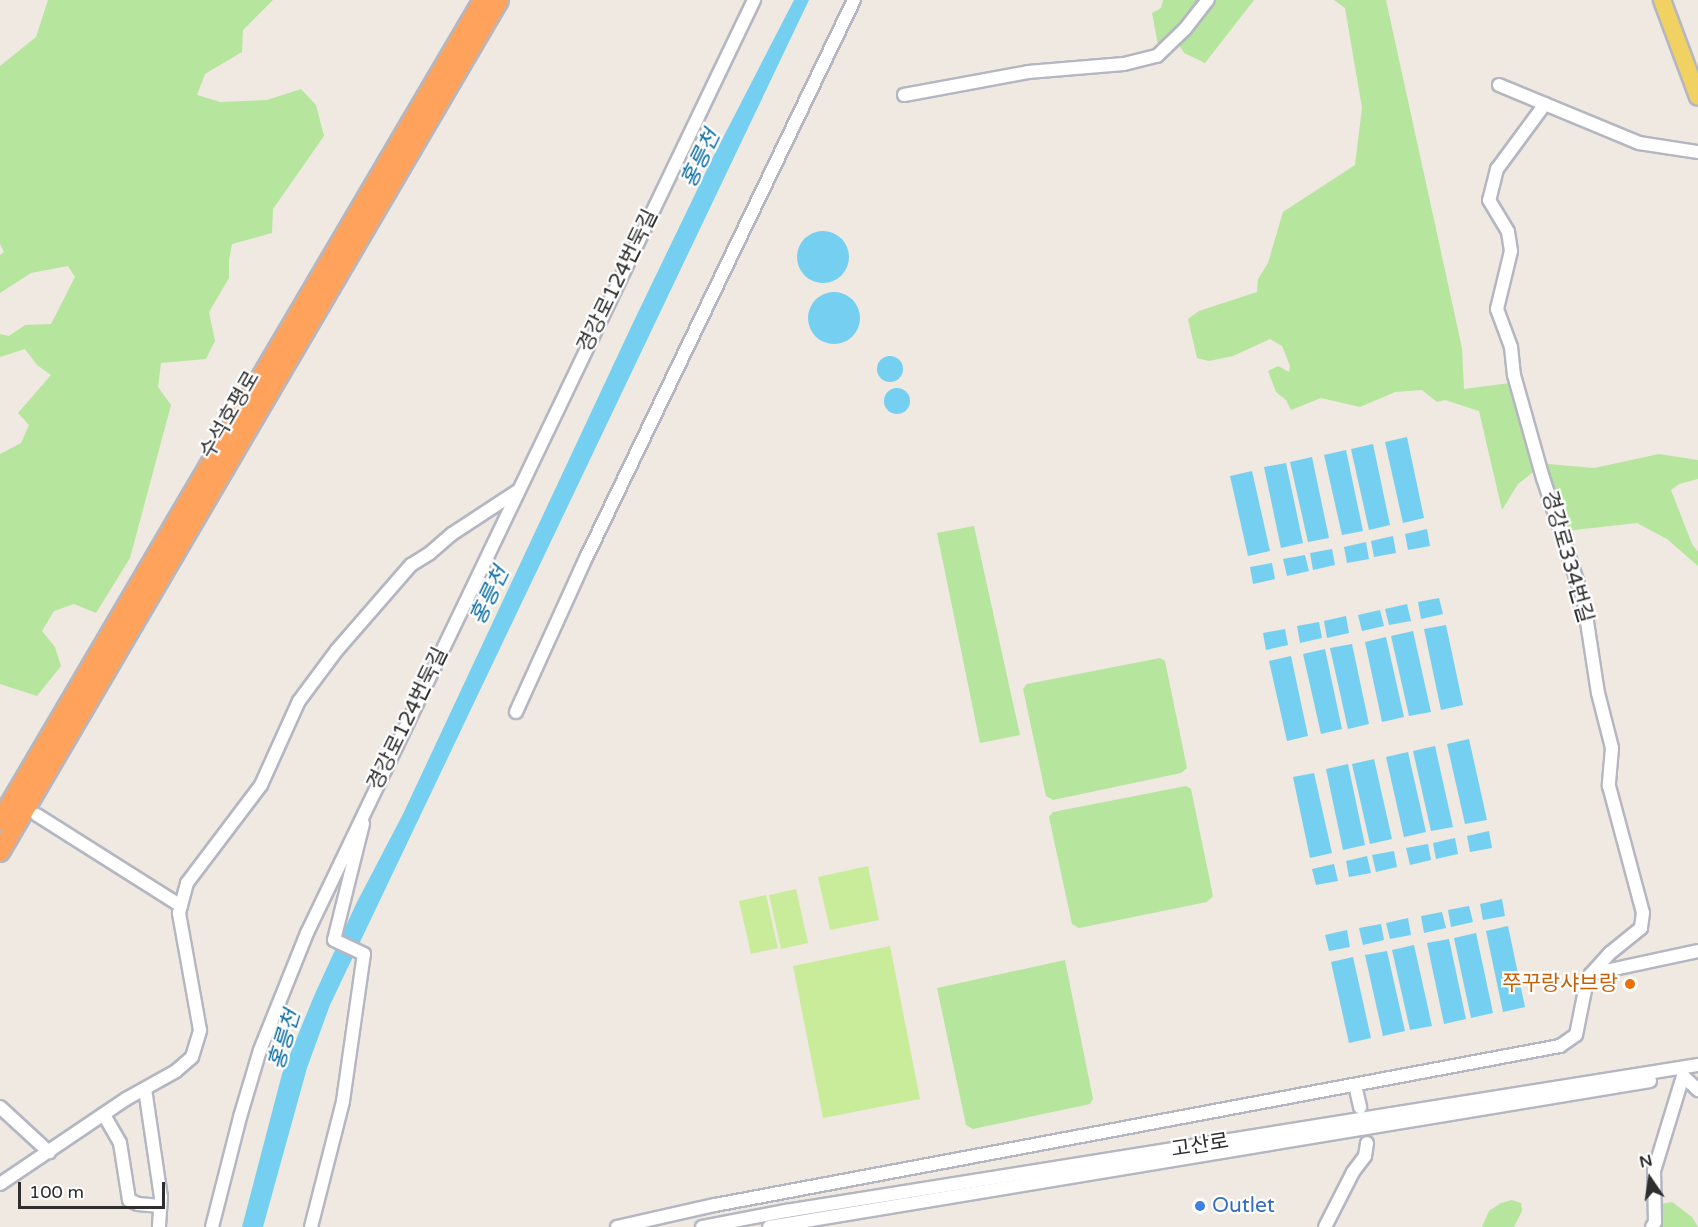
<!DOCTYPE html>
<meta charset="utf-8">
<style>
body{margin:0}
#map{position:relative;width:1698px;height:1227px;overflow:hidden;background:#efe9e1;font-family:"Varela Round","Noto Sans KR",sans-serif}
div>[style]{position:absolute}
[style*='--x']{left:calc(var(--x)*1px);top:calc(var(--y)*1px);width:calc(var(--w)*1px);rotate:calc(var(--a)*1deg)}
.green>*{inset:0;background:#b6e59e}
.pitch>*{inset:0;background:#c9ec9a}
.water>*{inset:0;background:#75cff0}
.round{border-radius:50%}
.roads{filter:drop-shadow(2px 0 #b4b7c1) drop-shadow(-2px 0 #b4b7c1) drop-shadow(0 2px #b4b7c1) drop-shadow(0 -2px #b4b7c1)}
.minor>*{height:12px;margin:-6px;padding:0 6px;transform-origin:6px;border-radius:6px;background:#fff}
.major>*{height:16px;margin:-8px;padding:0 8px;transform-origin:8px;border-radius:8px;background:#f2d163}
.highway>*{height:18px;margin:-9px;padding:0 9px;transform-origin:9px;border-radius:9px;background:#ffa35c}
.dots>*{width:16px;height:16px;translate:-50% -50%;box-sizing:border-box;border:3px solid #fff;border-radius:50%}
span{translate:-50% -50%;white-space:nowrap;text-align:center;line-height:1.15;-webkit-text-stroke:4.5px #fff;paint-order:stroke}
.street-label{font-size:21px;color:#2e2e2e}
.food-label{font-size:21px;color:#c56008}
.right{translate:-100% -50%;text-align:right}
.shop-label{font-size:21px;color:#366cbe}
.left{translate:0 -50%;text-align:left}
.water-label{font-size:22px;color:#0d6fa3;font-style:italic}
.north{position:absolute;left:1620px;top:1149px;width:60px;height:60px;-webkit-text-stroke:4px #fff;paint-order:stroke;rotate:347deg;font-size:16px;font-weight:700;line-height:24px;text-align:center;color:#2e2e2e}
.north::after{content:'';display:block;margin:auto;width:21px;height:27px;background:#2e2e2e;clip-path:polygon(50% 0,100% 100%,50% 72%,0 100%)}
.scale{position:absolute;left:18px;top:1182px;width:147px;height:27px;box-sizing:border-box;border:3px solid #2e2e2e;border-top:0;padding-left:8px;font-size:18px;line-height:21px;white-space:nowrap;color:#2e2e2e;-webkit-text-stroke:4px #fff;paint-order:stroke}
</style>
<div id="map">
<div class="green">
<i style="clip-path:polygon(48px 0,273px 0,243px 30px,242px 52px,205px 74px,197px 95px,220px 102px,267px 100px,301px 89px,316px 105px,324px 136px,273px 209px,272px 233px,232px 244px,229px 260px,229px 278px,209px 312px,215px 341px,206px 359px,161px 363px,158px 387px,171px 405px,130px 558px,96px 613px,74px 604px,54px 611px,42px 631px,55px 647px,61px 666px,37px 696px,0 684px,0 454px,21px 443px,29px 425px,18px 413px,51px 375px,37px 365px,25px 349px,0 357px,0 334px,9px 336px,25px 325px,51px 324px,75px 277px,68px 266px,31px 273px,0 293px,0 255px,4px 252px,0 244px,0 66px,36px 37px)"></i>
<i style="clip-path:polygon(1163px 0,1201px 0,1158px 45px,1152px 13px,1161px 8px)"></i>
<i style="clip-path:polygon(1216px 0,1254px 0,1205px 63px,1184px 53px,1179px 45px)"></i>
<i style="clip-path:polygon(1334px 0,1386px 0,1462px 348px,1464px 389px,1510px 383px,1536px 470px,1518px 484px,1502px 510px,1479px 411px,1445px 400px,1437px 402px,1422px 390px,1395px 392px,1360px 407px,1321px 398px,1291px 410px,1286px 400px,1276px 392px,1268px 371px,1278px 366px,1289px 372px,1290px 366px,1282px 346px,1270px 339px,1233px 356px,1209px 361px,1197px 358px,1188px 319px,1199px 311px,1257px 292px,1258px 279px,1268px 263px,1283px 212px,1355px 165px,1362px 108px,1345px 8px)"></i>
<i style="clip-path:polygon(1659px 454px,1698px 460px,1698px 479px,1679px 484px,1671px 490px,1692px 544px,1698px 552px,1698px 566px,1667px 539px,1637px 523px,1566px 531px,1548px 478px,1548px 464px,1594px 468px)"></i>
<i style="clip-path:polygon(974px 526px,1020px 735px,980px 743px,937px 533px)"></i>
<i style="clip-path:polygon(1160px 658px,1165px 661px,1187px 768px,1181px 773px,1053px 800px,1046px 796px,1023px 689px,1027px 684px)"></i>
<i style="clip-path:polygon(1186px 786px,1191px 789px,1213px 896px,1207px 902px,1079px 928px,1072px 924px,1049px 817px,1053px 812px)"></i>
<i style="clip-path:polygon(1065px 960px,1093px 1099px,1090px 1104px,973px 1129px,966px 1125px,937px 988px)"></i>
<i style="clip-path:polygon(1512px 1200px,1521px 1203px,1522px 1211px,1514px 1227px,1482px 1227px,1489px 1211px,1501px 1203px)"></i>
<i style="clip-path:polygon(1672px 1202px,1692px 1217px,1698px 1227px,1651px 1227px,1656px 1205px)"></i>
</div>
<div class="pitch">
<i style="clip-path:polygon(868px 866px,879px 920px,830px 930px,818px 877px)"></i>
<i style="clip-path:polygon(796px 889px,808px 943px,781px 949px,769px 895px)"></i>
<i style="clip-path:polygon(766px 895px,778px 948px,751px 954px,739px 901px)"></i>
<i style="clip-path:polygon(890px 946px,920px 1099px,823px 1118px,793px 966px)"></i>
</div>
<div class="water">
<i style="clip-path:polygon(794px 0,809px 0,330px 1005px,307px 1068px,263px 1227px,242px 1227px,282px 1074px,314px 996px,356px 904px,403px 814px,632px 325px,712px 159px)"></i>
<i class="round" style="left:797px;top:231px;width:52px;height:52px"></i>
<i class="round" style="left:808px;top:292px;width:52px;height:52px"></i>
<i class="round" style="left:877px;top:356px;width:26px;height:26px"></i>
<i class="round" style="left:884px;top:388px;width:26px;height:26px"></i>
<i style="clip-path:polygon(1407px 437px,1424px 518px,1403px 523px,1385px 442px)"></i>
<i style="clip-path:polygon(1373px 444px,1390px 525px,1369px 530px,1351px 449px)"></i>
<i style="clip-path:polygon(1346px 450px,1363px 531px,1342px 535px,1324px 455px)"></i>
<i style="clip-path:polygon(1312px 457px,1329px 538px,1308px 542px,1290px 462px)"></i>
<i style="clip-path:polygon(1286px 463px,1303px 543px,1281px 548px,1264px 467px)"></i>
<i style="clip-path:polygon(1252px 471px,1270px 551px,1248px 556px,1230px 476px)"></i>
<i style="clip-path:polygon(1427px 529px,1430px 546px,1408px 550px,1405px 534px)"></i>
<i style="clip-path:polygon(1393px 536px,1396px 553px,1374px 557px,1371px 541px)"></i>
<i style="clip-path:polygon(1366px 542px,1369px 559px,1347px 563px,1344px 547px)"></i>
<i style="clip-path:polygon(1332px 549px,1335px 565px,1313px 570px,1310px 553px)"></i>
<i style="clip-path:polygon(1305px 555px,1309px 571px,1287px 576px,1283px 559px)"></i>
<i style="clip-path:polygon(1272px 563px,1275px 579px,1253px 584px,1250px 567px)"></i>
<i style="clip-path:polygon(1439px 598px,1443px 614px,1421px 619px,1418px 602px)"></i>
<i style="clip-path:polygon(1407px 604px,1411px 621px,1389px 625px,1385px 609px)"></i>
<i style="clip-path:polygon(1380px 610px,1384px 626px,1362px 631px,1358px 615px)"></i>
<i style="clip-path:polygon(1346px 616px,1349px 633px,1327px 638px,1324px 621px)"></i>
<i style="clip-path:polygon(1319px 622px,1322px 638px,1300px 643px,1297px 626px)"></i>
<i style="clip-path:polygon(1446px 625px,1463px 705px,1441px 710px,1424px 629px)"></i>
<i style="clip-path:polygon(1285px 629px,1288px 645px,1266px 650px,1263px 633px)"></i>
<i style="clip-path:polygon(1413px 631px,1431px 712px,1409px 716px,1391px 636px)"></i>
<i style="clip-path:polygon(1386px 637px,1404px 717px,1382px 722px,1365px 642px)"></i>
<i style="clip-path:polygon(1352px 644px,1369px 724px,1348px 729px,1330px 648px)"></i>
<i style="clip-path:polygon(1325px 649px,1342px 729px,1321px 734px,1303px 654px)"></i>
<i style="clip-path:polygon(1291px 656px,1308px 736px,1287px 741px,1269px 661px)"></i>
<i style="clip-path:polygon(1469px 739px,1487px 820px,1465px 824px,1447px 744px)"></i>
<i style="clip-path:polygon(1435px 746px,1453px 827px,1431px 831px,1413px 751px)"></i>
<i style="clip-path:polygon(1408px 752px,1426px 832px,1404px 837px,1386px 757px)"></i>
<i style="clip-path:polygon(1374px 759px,1392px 839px,1370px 844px,1352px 764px)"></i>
<i style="clip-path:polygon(1348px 764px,1365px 845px,1343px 850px,1326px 769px)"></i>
<i style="clip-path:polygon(1314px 773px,1332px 853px,1310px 858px,1293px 777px)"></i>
<i style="clip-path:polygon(1489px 831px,1492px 848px,1470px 852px,1467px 836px)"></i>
<i style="clip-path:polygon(1455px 838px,1458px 854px,1436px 859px,1433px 843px)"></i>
<i style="clip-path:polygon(1428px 844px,1431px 860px,1410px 865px,1406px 848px)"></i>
<i style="clip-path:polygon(1394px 851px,1397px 867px,1376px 872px,1372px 855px)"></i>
<i style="clip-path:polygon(1367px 856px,1371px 873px,1349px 877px,1346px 861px)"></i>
<i style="clip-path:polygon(1334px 864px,1338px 881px,1316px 885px,1312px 869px)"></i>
<i style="clip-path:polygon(1502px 899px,1505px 916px,1483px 920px,1480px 904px)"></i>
<i style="clip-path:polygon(1469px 906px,1473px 922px,1451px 927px,1448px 910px)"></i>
<i style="clip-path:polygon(1442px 912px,1446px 928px,1424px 933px,1421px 916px)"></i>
<i style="clip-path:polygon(1408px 918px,1411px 935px,1390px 939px,1386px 923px)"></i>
<i style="clip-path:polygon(1381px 924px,1384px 940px,1363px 945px,1359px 928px)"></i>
<i style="clip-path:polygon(1508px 926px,1525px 1007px,1503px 1012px,1486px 931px)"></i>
<i style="clip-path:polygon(1347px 930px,1350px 947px,1329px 951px,1325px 935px)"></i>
<i style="clip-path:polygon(1476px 933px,1493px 1013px,1471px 1018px,1454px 938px)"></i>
<i style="clip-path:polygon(1449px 939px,1466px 1019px,1444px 1024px,1427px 943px)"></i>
<i style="clip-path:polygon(1414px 945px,1432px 1026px,1410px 1030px,1392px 950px)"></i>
<i style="clip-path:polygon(1387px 951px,1405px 1031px,1383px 1036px,1365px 955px)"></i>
<i style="clip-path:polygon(1353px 957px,1371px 1038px,1349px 1043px,1331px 962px)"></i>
</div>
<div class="roads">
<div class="minor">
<i style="--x:1499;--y:85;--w:152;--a:22.5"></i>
<i style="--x:1639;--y:143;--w:60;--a:8.7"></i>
<i style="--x:904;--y:95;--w:126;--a:-10.5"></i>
<i style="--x:1028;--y:72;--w:96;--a:-4.8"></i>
<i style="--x:1124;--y:64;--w:34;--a:-14"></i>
<i style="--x:1157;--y:56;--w:39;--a:-44"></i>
<i style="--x:1185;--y:29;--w:37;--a:-52"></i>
<i style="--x:1545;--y:104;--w:81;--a:126.4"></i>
<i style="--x:1497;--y:169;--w:32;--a:104"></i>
<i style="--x:1489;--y:200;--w:37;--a:59"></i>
<i style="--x:1508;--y:232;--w:19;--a:81"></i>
<i style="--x:1511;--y:251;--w:60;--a:103.6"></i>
<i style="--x:1497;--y:309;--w:40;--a:69.8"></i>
<i style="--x:1511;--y:347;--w:28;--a:84"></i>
<i style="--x:1514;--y:375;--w:107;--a:74.3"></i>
<i style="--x:1543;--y:478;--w:131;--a:71.7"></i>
<i style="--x:1584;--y:602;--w:92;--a:81.3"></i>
<i style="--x:1598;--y:693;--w:57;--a:75.7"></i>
<i style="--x:1612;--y:748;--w:38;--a:95"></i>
<i style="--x:1609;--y:786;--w:131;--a:75"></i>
<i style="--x:1643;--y:913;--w:15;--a:98"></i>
<i style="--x:1641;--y:928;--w:40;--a:141"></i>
<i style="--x:1610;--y:953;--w:28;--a:132"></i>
<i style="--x:1591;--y:974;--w:109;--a:-12.1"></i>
<i style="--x:516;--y:712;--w:169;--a:-65.6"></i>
<i style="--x:586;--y:558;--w:619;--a:-64.35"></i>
<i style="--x:37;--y:815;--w:170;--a:32.3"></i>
<i style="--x:1355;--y:1085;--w:23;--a:77"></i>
<i style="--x:145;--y:1089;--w:109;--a:81.6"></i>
<i style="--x:161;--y:1197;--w:30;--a:94"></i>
<i style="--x:0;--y:1107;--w:67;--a:42.6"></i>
<i style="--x:104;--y:1115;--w:32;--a:60"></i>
<i style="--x:120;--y:1143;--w:58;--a:81"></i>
<i style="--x:129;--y:1200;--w:10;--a:24"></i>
<i style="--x:138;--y:1204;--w:22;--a:5"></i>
<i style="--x:0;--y:1184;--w:152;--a:-34"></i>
<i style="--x:126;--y:1099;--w:57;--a:-29.2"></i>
<i style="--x:176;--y:1071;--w:21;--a:-41"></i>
<i style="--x:192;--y:1057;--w:28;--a:-73"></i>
<i style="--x:200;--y:1030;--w:119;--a:-100.2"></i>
<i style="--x:179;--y:913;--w:31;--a:-75"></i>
<i style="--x:187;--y:883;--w:123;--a:-52.9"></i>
<i style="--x:261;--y:785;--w:92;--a:-65.7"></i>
<i style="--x:299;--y:701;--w:64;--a:-53.3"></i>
<i style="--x:337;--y:650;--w:113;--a:-49"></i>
<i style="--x:411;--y:565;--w:22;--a:-32"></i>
<i style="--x:430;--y:553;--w:29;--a:-41"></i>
<i style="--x:452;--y:534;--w:77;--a:-33.3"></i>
<i style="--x:212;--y:1227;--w:114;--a:-75.7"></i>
<i style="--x:240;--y:1117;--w:70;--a:-73.4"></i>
<i style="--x:260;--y:1050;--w:126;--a:-68.1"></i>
<i style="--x:307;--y:933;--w:1035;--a:-64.4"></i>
<i style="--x:311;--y:1227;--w:130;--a:-75.7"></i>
<i style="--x:343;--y:1101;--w:148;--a:-81.9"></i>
<i style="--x:364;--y:954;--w:33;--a:-155"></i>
<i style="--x:334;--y:940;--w:120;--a:-76"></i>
<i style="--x:617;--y:1227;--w:100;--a:-12.7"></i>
<i style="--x:715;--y:1205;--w:860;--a:-10.66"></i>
<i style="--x:1560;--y:1046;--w:19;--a:-35"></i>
<i style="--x:1576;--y:1035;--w:51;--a:-78.7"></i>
<i style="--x:1586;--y:985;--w:12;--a:-66"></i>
<i style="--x:702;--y:1227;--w:86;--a:-10.8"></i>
<i style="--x:786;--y:1211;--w:924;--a:-9.1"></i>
<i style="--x:769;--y:1227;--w:893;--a:-9.41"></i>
<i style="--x:1325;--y:1227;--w:62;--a:-63"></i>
<i style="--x:1353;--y:1172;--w:20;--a:-53"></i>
<i style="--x:1365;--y:1156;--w:13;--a:-81"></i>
<i style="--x:1652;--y:1227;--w:6;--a:-59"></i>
<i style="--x:1655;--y:1222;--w:51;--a:-91.1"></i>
<i style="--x:1654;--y:1171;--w:99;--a:-73"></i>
<i style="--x:1683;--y:1076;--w:21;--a:43"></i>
</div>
<div class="major">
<i style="--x:1662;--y:0;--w:103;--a:69.6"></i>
</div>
<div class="highway">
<i style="--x:0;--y:821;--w:953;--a:-59.53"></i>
<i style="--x:0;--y:852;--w:987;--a:-59.64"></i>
</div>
</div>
<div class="dots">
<i style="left:1630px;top:984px;background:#e8710a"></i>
<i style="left:1200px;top:1206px;background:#3f7fe0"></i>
</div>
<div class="street-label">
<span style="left:618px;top:281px;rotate:-64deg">경강로124번둑길</span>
<span style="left:230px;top:415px;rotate:-60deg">수석호평로</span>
<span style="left:1567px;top:557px;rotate:74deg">경강로334번길</span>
<span style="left:408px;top:719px;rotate:-64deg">경강로124번둑길</span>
<span style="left:1200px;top:1146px;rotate:-9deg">고산로</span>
</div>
<div class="food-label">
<span class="right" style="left:1618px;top:984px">쭈꾸랑샤브랑</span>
</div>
<div class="shop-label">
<span class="left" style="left:1212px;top:1206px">Outlet</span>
</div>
<div class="water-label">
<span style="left:701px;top:159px;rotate:-64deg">홍릉천</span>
<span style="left:490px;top:596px;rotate:-64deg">홍릉천</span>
<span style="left:285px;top:1040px;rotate:-73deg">홍릉천</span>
</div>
<div class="north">N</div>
<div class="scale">100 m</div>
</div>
